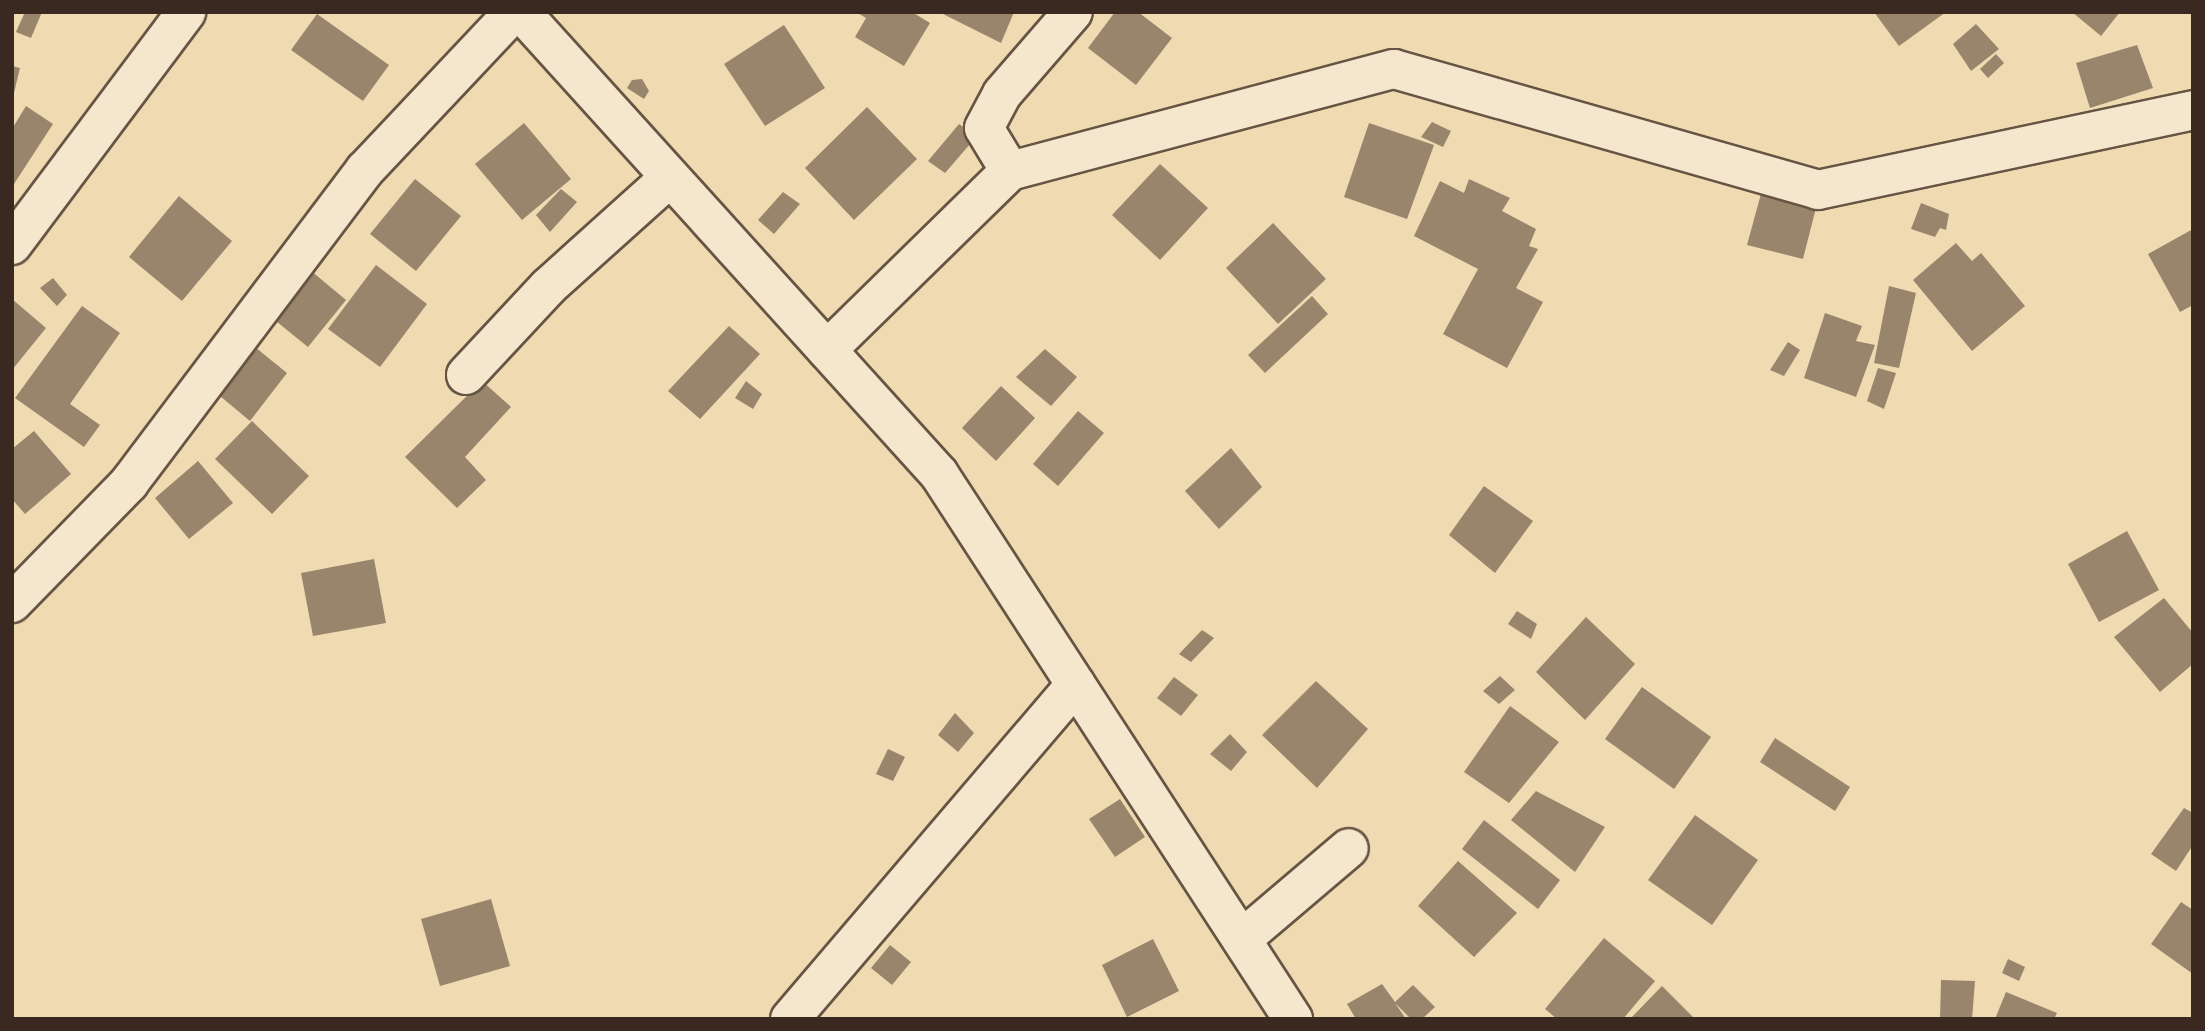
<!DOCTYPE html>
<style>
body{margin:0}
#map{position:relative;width:2205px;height:1031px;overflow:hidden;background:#efdab2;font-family:"Libre Caslon Text",serif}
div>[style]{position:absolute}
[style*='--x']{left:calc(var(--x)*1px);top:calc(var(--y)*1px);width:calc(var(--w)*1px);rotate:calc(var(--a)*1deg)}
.building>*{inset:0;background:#98856c}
.roads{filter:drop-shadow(2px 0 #675544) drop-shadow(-2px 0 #675544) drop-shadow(0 2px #675544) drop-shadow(0 -2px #675544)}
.minor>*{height:38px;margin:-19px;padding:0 19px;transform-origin:19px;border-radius:19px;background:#f5e7cd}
span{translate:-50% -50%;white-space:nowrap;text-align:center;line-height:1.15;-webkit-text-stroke:6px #f5e7cd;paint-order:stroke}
.frame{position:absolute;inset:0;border:14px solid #3a2920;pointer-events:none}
</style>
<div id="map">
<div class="building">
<i style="clip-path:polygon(25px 12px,42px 12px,31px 38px,16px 32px)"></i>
<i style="clip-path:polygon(856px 12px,912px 12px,930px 23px,904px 66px,855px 37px,866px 18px)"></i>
<i style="clip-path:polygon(939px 12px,1014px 12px,1001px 43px)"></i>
<i style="clip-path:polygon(1115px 12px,1138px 12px,1172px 38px,1136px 85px,1088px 48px)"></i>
<i style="clip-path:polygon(1874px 12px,1946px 12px,1899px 46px)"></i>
<i style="clip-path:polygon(2072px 12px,2120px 12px,2101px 36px)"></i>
<i style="clip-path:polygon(317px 14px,389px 65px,363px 101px,291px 50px)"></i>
<i style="clip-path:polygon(1976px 24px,1999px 49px,1971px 71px,1953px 44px)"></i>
<i style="clip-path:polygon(784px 25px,825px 88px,765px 126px,724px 64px)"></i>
<i style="clip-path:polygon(2137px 45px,2153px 88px,2090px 108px,2076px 63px)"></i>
<i style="clip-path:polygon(1996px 54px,2004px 63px,1988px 78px,1980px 69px)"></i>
<i style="clip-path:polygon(12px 66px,20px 68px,13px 97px,12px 97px)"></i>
<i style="clip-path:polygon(642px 79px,649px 91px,644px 99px,627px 88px,632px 80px)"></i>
<i style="clip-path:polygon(26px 106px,53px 124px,12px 187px,12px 129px)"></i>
<i style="clip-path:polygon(867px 107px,917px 159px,854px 220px,805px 168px)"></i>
<i style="clip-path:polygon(1432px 122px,1451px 131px,1443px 147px,1421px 137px)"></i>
<i style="clip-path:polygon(524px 123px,571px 179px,522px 220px,475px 164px)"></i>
<i style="clip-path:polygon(1369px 123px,1434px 145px,1407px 219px,1344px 197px)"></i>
<i style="clip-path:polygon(959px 124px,977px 136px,945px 173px,928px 161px)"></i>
<i style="clip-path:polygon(1160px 164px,1208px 208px,1160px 260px,1112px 215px)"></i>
<i style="clip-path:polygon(415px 179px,461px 216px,416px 271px,370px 234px)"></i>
<i style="clip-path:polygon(1469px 179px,1510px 198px,1502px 211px,1536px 229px,1529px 246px,1538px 249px,1516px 288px,1543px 302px,1507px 368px,1443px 334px,1478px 269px,1414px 236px,1440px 181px,1464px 193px)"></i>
<i style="clip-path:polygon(561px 189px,577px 202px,550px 232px,536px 215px)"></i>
<i style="clip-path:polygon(1762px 190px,1817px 204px,1803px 259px,1747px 245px)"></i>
<i style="clip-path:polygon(783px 192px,800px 204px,774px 234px,758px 220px)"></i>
<i style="clip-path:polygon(179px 196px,232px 241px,182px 301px,129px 257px)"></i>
<i style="clip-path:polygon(1921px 203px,1949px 214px,1946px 230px,1940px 228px,1935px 237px,1911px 229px)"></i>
<i style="clip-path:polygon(1273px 223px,1326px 279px,1278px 324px,1226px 268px)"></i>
<i style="clip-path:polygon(2193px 229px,2193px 305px,2180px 312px,2148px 254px)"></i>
<i style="clip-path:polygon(1956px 243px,1972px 261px,1981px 253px,2025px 306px,1972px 351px,1913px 280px)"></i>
<i style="clip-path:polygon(304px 265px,346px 300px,308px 347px,266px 313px)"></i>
<i style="clip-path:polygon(376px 265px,427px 304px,380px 367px,328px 329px)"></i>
<i style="clip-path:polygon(53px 278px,67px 295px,57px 306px,40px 288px)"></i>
<i style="clip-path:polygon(1889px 286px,1916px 293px,1899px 368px,1874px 363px)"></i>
<i style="clip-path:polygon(1312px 296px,1328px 314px,1265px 373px,1248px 355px)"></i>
<i style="clip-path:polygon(12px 299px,46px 328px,12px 370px)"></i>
<i style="clip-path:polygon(82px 306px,120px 333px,70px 404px,100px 425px,84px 447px,15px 398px)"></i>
<i style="clip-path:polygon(1825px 313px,1862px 326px,1856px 341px,1875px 345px,1856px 397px,1804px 378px)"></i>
<i style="clip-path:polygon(729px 326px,760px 354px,700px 419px,668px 391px)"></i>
<i style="clip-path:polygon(245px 339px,287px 373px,250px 421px,208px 386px)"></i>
<i style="clip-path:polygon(1788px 342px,1800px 350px,1784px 376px,1770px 370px)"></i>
<i style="clip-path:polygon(1045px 349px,1077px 377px,1051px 406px,1016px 377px)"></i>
<i style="clip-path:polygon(1878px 368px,1896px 373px,1884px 409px,1867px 401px)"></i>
<i style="clip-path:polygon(482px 381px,511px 407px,465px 457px,486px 480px,457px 508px,405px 457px)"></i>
<i style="clip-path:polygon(746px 381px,762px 394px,753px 409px,735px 398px)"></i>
<i style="clip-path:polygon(1001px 386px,1035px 418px,996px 461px,962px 428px)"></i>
<i style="clip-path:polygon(1078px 411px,1104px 433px,1058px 486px,1033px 464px)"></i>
<i style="clip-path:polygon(252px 421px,309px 476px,272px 514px,215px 459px)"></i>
<i style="clip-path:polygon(34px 431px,71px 474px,25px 514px,12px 499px,12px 449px)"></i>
<i style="clip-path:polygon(1231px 448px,1262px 487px,1219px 529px,1185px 491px)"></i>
<i style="clip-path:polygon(198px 461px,233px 503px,189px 539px,155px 498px)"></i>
<i style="clip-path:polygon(1484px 486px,1533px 521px,1495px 573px,1449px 535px)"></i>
<i style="clip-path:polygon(2127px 531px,2159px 590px,2099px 622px,2068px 564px)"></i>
<i style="clip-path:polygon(374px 559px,386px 623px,313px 636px,301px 573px)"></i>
<i style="clip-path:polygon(2164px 598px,2193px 633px,2193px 664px,2160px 692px,2114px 637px)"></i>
<i style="clip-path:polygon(1517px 611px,1537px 624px,1531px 639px,1508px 624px)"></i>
<i style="clip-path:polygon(1586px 617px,1635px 664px,1585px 720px,1536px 672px)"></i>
<i style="clip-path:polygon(1202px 630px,1214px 638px,1191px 662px,1179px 654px)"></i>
<i style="clip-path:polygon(1500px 676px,1515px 690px,1499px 704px,1483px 691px)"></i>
<i style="clip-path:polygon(1174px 677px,1198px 695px,1181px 716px,1157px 698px)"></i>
<i style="clip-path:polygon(1316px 681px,1368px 729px,1317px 788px,1262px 735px)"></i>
<i style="clip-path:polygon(1642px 687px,1711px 737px,1674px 789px,1605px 739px)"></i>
<i style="clip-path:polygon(1510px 706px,1559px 742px,1509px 803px,1464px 772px)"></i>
<i style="clip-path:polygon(955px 713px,974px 733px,958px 752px,938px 735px)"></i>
<i style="clip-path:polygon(1230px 734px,1247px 752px,1231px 771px,1210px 754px)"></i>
<i style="clip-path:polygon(1775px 738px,1850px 787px,1835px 811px,1760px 762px)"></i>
<i style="clip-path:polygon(888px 749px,905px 757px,893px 781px,876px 774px)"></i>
<i style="clip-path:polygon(1536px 791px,1605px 827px,1575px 872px,1511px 820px)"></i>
<i style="clip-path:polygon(1120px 799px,1145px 837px,1115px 857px,1089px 819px)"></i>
<i style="clip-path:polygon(2184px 808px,2193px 813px,2193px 845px,2176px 871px,2151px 854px)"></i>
<i style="clip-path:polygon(1695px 815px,1758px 860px,1712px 925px,1648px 880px)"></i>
<i style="clip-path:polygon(1484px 820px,1560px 880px,1538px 909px,1462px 849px)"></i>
<i style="clip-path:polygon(1458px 861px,1517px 913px,1474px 957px,1418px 906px)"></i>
<i style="clip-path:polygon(491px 899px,510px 966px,440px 986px,421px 919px)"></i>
<i style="clip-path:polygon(2181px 902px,2193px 910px,2193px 974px,2151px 944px)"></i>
<i style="clip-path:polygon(1604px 938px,1655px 981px,1623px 1019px,1557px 1019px,1545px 1009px)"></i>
<i style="clip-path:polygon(1153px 939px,1179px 991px,1127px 1017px,1102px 965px)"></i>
<i style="clip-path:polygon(890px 945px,911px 962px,892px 985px,871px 968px)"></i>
<i style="clip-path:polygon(2008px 959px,2025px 967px,2019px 981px,2002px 973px)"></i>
<i style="clip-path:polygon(1941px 980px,1975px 981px,1972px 1019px,1940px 1019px)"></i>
<i style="clip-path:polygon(1382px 984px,1395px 1002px,1413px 985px,1435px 1007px,1422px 1019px,1411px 1019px,1395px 1003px,1406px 1019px,1356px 1019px,1347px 1004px)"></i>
<i style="clip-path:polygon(1662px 986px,1695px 1019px,1630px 1019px)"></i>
<i style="clip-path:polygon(2006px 992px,2057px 1013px,2054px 1019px,1995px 1019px)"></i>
</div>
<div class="roads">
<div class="minor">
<i style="--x:521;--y:12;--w:623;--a:47.86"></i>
<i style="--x:939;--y:474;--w:650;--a:56.99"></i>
<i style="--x:1010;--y:171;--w:50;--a:-121.2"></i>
<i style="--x:984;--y:128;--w:38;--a:-62"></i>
<i style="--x:1002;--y:94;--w:108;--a:-49.1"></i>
<i style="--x:12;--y:245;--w:291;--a:-53.2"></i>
<i style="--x:827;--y:350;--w:256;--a:-44.4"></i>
<i style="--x:1010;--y:171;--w:397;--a:-14.9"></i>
<i style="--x:1394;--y:69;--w:441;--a:15.9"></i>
<i style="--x:1818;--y:190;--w:383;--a:-12"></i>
<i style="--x:466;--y:375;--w:120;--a:-47"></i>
<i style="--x:548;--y:287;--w:164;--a:-42"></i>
<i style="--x:12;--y:603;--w:168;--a:-45.7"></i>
<i style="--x:129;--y:483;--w:392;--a:-53"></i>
<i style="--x:365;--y:170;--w:217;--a:-46.7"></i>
<i style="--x:1242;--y:939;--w:140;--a:-40.4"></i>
<i style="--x:790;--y:1019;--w:440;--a:-49.5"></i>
</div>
</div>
<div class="frame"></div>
</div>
